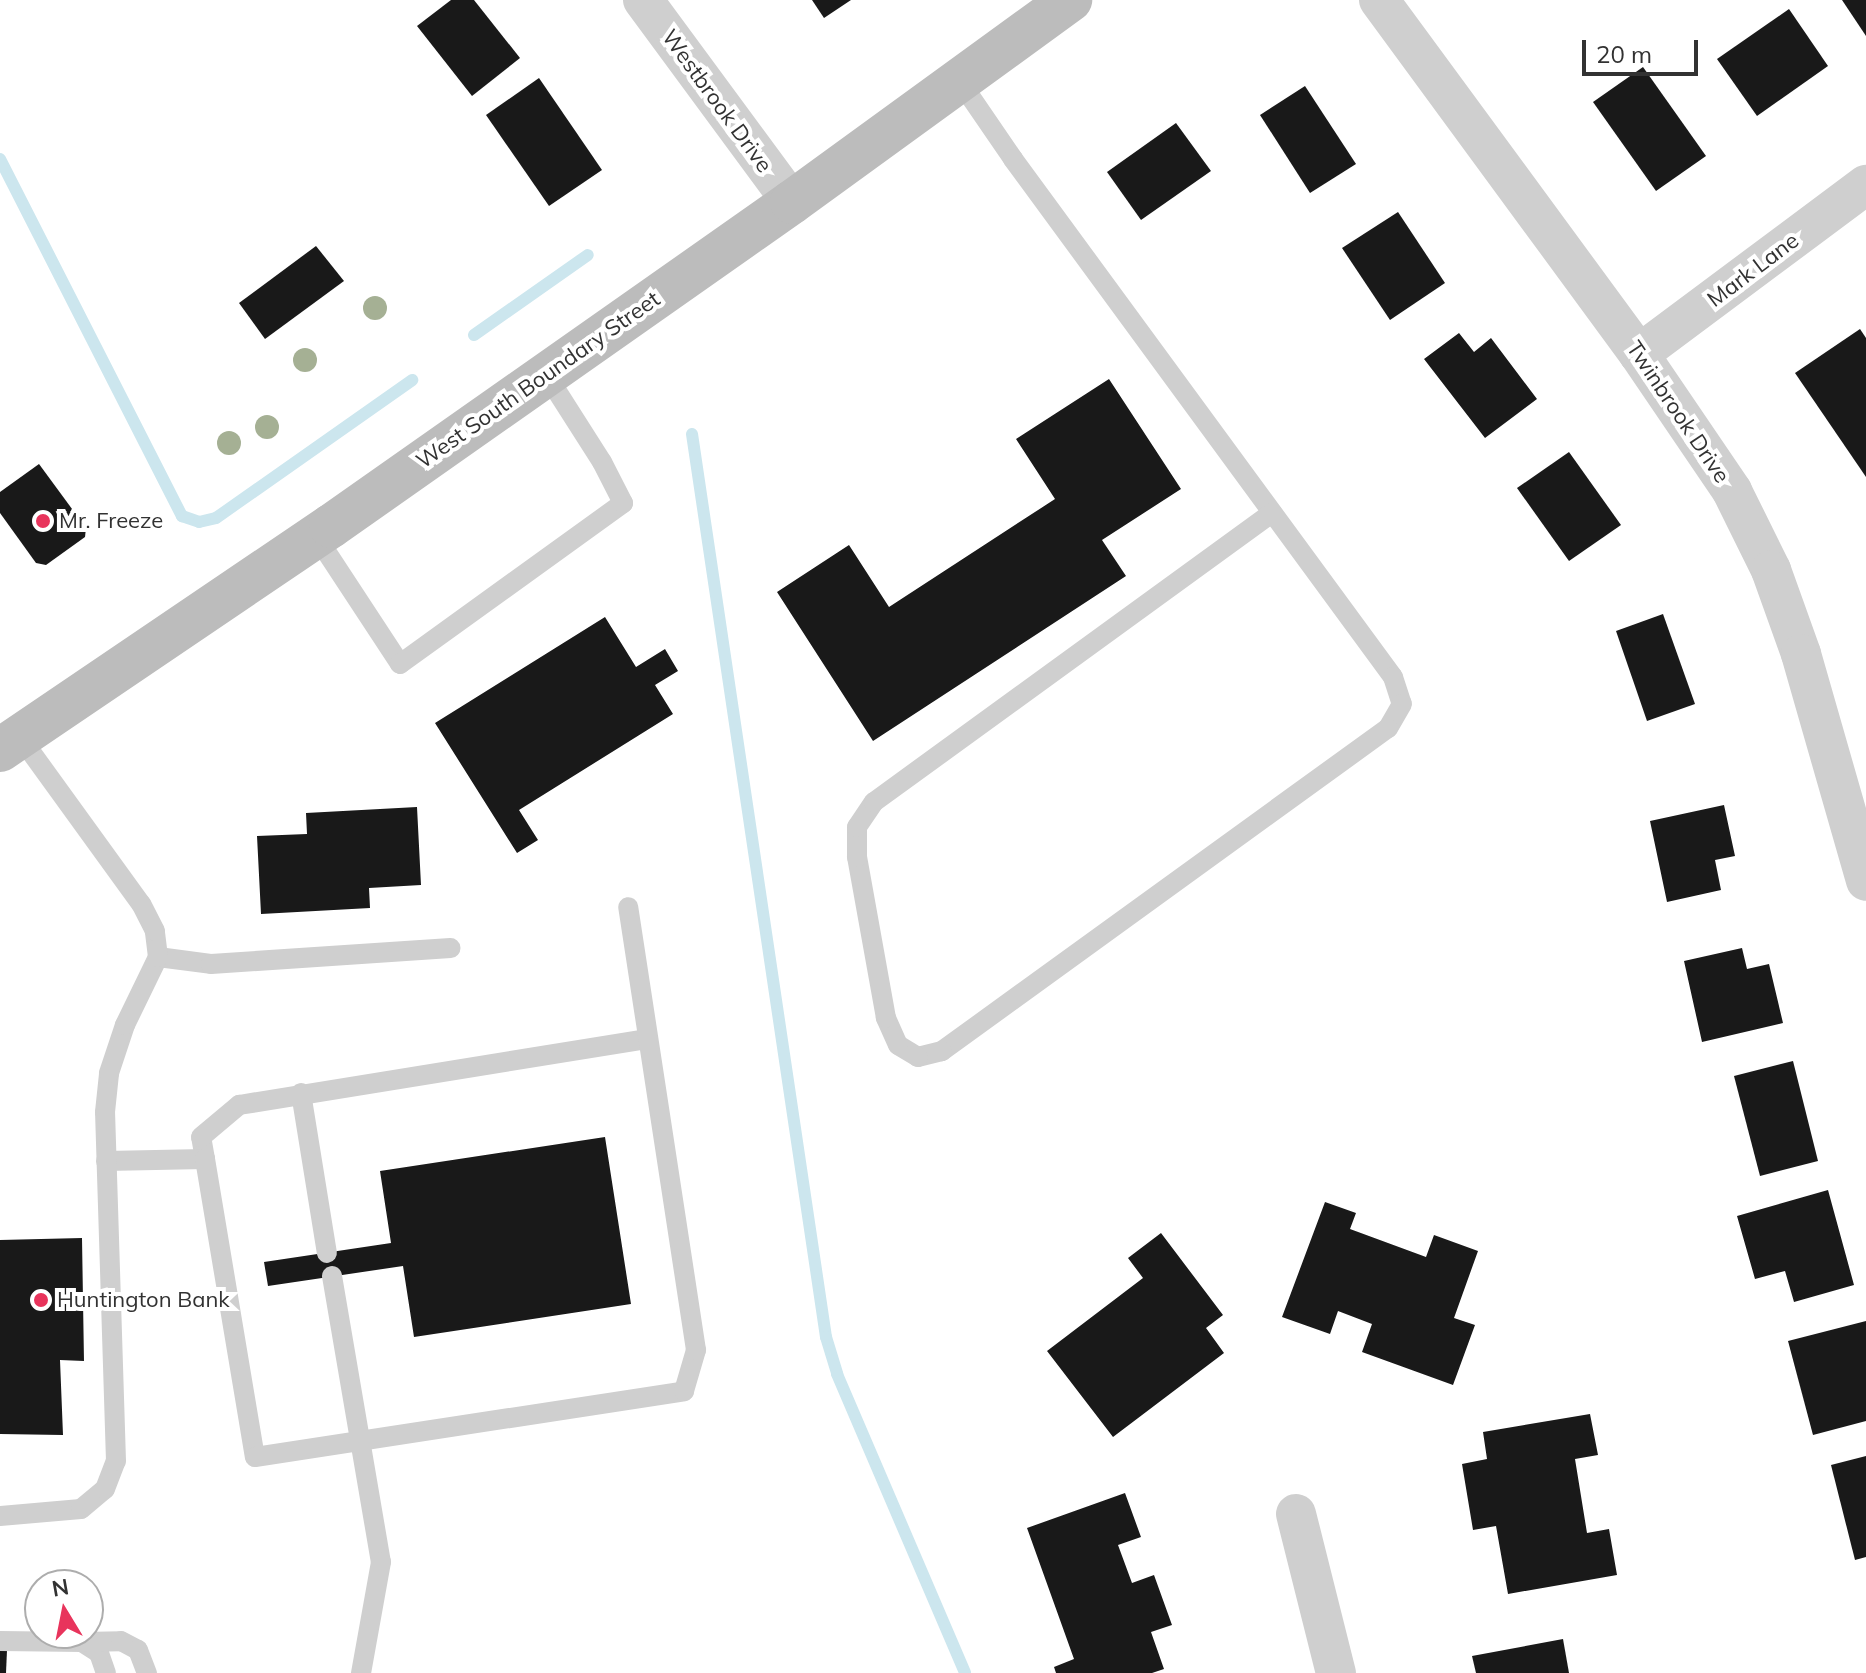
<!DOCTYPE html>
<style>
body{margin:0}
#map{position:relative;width:1866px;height:1673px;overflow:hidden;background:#fff;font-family:Mulish,sans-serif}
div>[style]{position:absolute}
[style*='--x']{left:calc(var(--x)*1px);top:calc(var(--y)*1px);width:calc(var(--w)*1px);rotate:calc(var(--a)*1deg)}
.stream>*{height:12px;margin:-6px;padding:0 6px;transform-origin:6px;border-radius:6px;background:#cce6ee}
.building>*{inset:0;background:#191919}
.lane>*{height:20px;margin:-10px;padding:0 10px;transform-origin:10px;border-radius:10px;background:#cfcfcf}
.street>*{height:40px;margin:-20px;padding:0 20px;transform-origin:20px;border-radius:20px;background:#cfcfcf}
.secondary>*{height:44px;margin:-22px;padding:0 22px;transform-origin:22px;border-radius:22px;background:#bcbcbc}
.trees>*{width:24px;height:24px;margin:-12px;border-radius:50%;background:#a5b094}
.dots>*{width:22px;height:22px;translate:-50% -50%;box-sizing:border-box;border:4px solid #fff;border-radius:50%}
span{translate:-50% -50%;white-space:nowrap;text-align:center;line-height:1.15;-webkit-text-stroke:8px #fff;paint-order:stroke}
.street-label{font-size:22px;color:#323232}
.poi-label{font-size:22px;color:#323232}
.left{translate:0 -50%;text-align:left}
.north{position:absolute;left:24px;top:1569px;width:80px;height:80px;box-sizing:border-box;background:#fff;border:2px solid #adadad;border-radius:50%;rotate:350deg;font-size:22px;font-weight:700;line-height:32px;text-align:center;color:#323232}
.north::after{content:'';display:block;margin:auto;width:28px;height:36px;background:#e8345c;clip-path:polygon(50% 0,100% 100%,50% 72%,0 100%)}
.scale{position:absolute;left:1582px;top:40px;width:116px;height:36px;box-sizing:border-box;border:4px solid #323232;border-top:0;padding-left:10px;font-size:24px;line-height:28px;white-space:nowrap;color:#323232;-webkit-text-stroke:6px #fff;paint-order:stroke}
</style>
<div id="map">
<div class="stream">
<i style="--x:0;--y:159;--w:401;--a:63"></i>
<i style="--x:182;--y:516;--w:18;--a:19"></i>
<i style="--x:199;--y:522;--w:17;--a:-13"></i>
<i style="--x:216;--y:518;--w:240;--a:-35.1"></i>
<i style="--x:474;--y:335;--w:139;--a:-35.1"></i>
<i style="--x:692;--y:434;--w:913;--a:81.56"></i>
<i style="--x:826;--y:1337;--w:39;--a:73"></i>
<i style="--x:837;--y:1374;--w:325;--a:66.8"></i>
</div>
<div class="building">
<i style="clip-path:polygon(451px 0,474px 0,520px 58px,472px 96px,417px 26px)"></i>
<i style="clip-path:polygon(812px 0,851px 0,824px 18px)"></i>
<i style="clip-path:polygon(1842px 0,1866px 0,1866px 36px)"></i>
<i style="clip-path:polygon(1789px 9px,1828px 66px,1757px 116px,1717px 59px)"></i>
<i style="clip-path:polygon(1643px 67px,1706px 156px,1656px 191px,1593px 102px)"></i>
<i style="clip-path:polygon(539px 78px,602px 170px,549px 206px,486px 115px)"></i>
<i style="clip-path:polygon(1305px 86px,1356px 164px,1310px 193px,1260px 115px)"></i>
<i style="clip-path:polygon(1176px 123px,1211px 171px,1141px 220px,1107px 172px)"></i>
<i style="clip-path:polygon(1398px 212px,1445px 283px,1390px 320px,1342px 248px)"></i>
<i style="clip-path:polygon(316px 246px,344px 281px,265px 339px,239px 303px)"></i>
<i style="clip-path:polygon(1860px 329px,1866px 338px,1866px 477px,1795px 373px)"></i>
<i style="clip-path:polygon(1459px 333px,1474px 352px,1491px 338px,1537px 399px,1485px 438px,1424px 359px)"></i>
<i style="clip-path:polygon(1109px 379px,1181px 489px,1102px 540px,1126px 576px,873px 741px,777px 592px,849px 545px,889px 607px,1055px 499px,1016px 439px)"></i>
<i style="clip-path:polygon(1569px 452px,1621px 525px,1569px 561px,1517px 488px)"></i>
<i style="clip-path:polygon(39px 464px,86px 528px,85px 537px,46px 565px,36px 563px,0 513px,0 492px)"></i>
<i style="clip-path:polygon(1663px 614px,1695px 704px,1647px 721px,1616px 631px)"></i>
<i style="clip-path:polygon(605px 617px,636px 667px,665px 649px,678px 671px,655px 685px,673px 714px,519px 810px,538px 840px,517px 853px,435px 723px)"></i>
<i style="clip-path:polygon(1724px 805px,1735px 856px,1715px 860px,1721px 890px,1667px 902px,1650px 821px)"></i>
<i style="clip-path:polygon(417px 807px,421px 885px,369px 888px,370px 908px,261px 914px,257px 836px,307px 834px,306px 813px)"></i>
<i style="clip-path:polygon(1742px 948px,1747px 969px,1769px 964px,1783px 1023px,1702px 1042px,1684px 961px)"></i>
<i style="clip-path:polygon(1793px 1061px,1818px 1161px,1760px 1176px,1734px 1076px)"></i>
<i style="clip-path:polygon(605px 1137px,631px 1304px,414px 1337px,403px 1266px,268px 1286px,264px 1262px,391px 1243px,380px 1171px)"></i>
<i style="clip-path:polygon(1828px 1190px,1854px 1285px,1794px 1302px,1785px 1271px,1755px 1279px,1737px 1216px)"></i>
<i style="clip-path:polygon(1325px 1202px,1356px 1213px,1350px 1229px,1426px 1257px,1434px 1235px,1478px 1251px,1454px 1318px,1475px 1325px,1453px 1385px,1362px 1352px,1372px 1324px,1338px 1311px,1330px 1334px,1282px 1317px)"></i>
<i style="clip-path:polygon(1161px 1233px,1223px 1315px,1206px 1328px,1224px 1353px,1113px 1437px,1047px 1351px,1143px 1278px,1128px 1258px)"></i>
<i style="clip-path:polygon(82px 1238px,84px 1361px,60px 1360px,63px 1435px,0 1434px,0 1240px)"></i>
<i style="clip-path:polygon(1866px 1321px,1866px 1421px,1813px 1435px,1788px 1341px)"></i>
<i style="clip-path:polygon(1590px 1414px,1598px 1455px,1575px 1459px,1587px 1533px,1609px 1529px,1617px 1575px,1508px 1594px,1496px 1526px,1473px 1530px,1462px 1464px,1487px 1459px,1483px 1432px)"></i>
<i style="clip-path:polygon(1866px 1456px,1866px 1557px,1855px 1560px,1831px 1465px)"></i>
<i style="clip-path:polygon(1125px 1493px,1141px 1537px,1118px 1545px,1132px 1583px,1154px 1575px,1172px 1625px,1151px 1632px,1164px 1669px,1152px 1673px,1056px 1673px,1054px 1667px,1074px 1659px,1027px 1528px)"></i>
<i style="clip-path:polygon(1563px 1639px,1569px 1673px,1476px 1673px,1472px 1656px)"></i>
<i style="clip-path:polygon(0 1650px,7px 1650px,6px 1673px,0 1673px)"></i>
</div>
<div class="lane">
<i style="--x:959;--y:80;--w:96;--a:55.6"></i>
<i style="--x:1013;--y:159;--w:642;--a:53.74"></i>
<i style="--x:1393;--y:677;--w:28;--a:72"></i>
<i style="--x:1402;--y:704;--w:28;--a:120"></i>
<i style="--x:1388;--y:728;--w:551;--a:144.09"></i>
<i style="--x:942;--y:1051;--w:25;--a:166"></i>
<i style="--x:918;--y:1057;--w:23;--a:-149"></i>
<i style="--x:898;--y:1045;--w:30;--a:-114"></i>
<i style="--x:886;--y:1018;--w:164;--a:-100.2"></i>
<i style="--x:857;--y:857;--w:30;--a:-90"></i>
<i style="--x:857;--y:827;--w:30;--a:-56"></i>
<i style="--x:874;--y:802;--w:492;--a:-36"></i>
<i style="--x:316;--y:536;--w:153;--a:56.7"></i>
<i style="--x:400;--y:664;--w:275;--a:-35.8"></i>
<i style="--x:623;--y:503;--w:46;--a:-117.1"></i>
<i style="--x:602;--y:462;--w:104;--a:-122.5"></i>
<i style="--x:158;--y:957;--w:53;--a:7.5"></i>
<i style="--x:211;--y:964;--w:240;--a:-3.8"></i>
<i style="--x:301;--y:1093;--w:162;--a:80.8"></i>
<i style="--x:205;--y:1159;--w:22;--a:-100"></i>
<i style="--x:201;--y:1137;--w:50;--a:-40.1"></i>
<i style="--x:239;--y:1105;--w:414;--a:-9.2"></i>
<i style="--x:106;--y:1161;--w:99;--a:-1.2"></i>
<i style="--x:205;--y:1159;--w:302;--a:80.5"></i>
<i style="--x:255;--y:1457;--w:434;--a:-8.7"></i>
<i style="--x:684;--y:1391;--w:43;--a:-73.7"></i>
<i style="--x:696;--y:1350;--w:448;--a:-98.7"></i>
<i style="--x:332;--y:1276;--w:290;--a:80.3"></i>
<i style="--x:381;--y:1562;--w:113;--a:100.2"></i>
<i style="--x:0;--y:1516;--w:81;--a:-4.9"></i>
<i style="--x:81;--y:1509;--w:31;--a:-40"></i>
<i style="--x:105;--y:1489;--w:30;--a:-69"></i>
<i style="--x:116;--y:1461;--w:349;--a:-91.8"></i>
<i style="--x:105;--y:1112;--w:39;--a:-84"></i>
<i style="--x:109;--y:1073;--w:51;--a:-71.6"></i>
<i style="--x:125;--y:1025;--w:76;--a:-64.1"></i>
<i style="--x:158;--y:957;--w:26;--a:-97"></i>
<i style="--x:155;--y:931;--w:30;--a:-117"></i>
<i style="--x:141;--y:904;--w:206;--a:-125.9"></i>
<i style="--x:0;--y:1641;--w:82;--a:0.7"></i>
<i style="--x:82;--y:1642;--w:20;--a:33"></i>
<i style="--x:99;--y:1653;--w:21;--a:71"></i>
<i style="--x:82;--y:1642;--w:39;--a:-1"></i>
<i style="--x:121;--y:1641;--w:19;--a:28"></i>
<i style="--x:138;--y:1650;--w:25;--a:69"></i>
</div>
<div class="street">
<i style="--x:643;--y:0;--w:251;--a:53.6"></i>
<i style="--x:1379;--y:0;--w:439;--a:53.7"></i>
<i style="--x:1639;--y:354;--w:166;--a:55.8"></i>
<i style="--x:1732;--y:491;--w:88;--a:63.7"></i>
<i style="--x:1771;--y:570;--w:89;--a:70.3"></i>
<i style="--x:1801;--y:654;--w:236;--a:74"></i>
<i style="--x:1639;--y:354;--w:283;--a:-36.7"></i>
<i style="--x:1296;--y:1514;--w:164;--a:75.9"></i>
</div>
<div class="secondary">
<i style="--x:0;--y:750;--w:400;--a:-34.1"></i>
<i style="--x:331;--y:526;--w:563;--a:-35.1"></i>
<i style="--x:792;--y:202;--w:344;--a:-36"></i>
</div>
<div class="trees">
<i style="left:375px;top:308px"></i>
<i style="left:305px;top:360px"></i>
<i style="left:267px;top:427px"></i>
<i style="left:229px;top:443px"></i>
</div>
<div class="dots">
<i style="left:43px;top:521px;background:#e8345c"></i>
<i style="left:41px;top:1300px;background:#e8345c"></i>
</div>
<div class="street-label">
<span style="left:717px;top:101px;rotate:54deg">Westbrook Drive</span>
<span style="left:1753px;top:270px;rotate:-37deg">Mark Lane</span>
<span style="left:538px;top:380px;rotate:-35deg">West South Boundary Street</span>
<span style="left:1678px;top:412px;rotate:56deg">Twinbrook Drive</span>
</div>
<div class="poi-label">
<span class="left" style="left:59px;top:521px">Mr. Freeze</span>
<span class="left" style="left:57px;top:1300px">Huntington Bank</span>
</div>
<div class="north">N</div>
<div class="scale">20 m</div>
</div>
